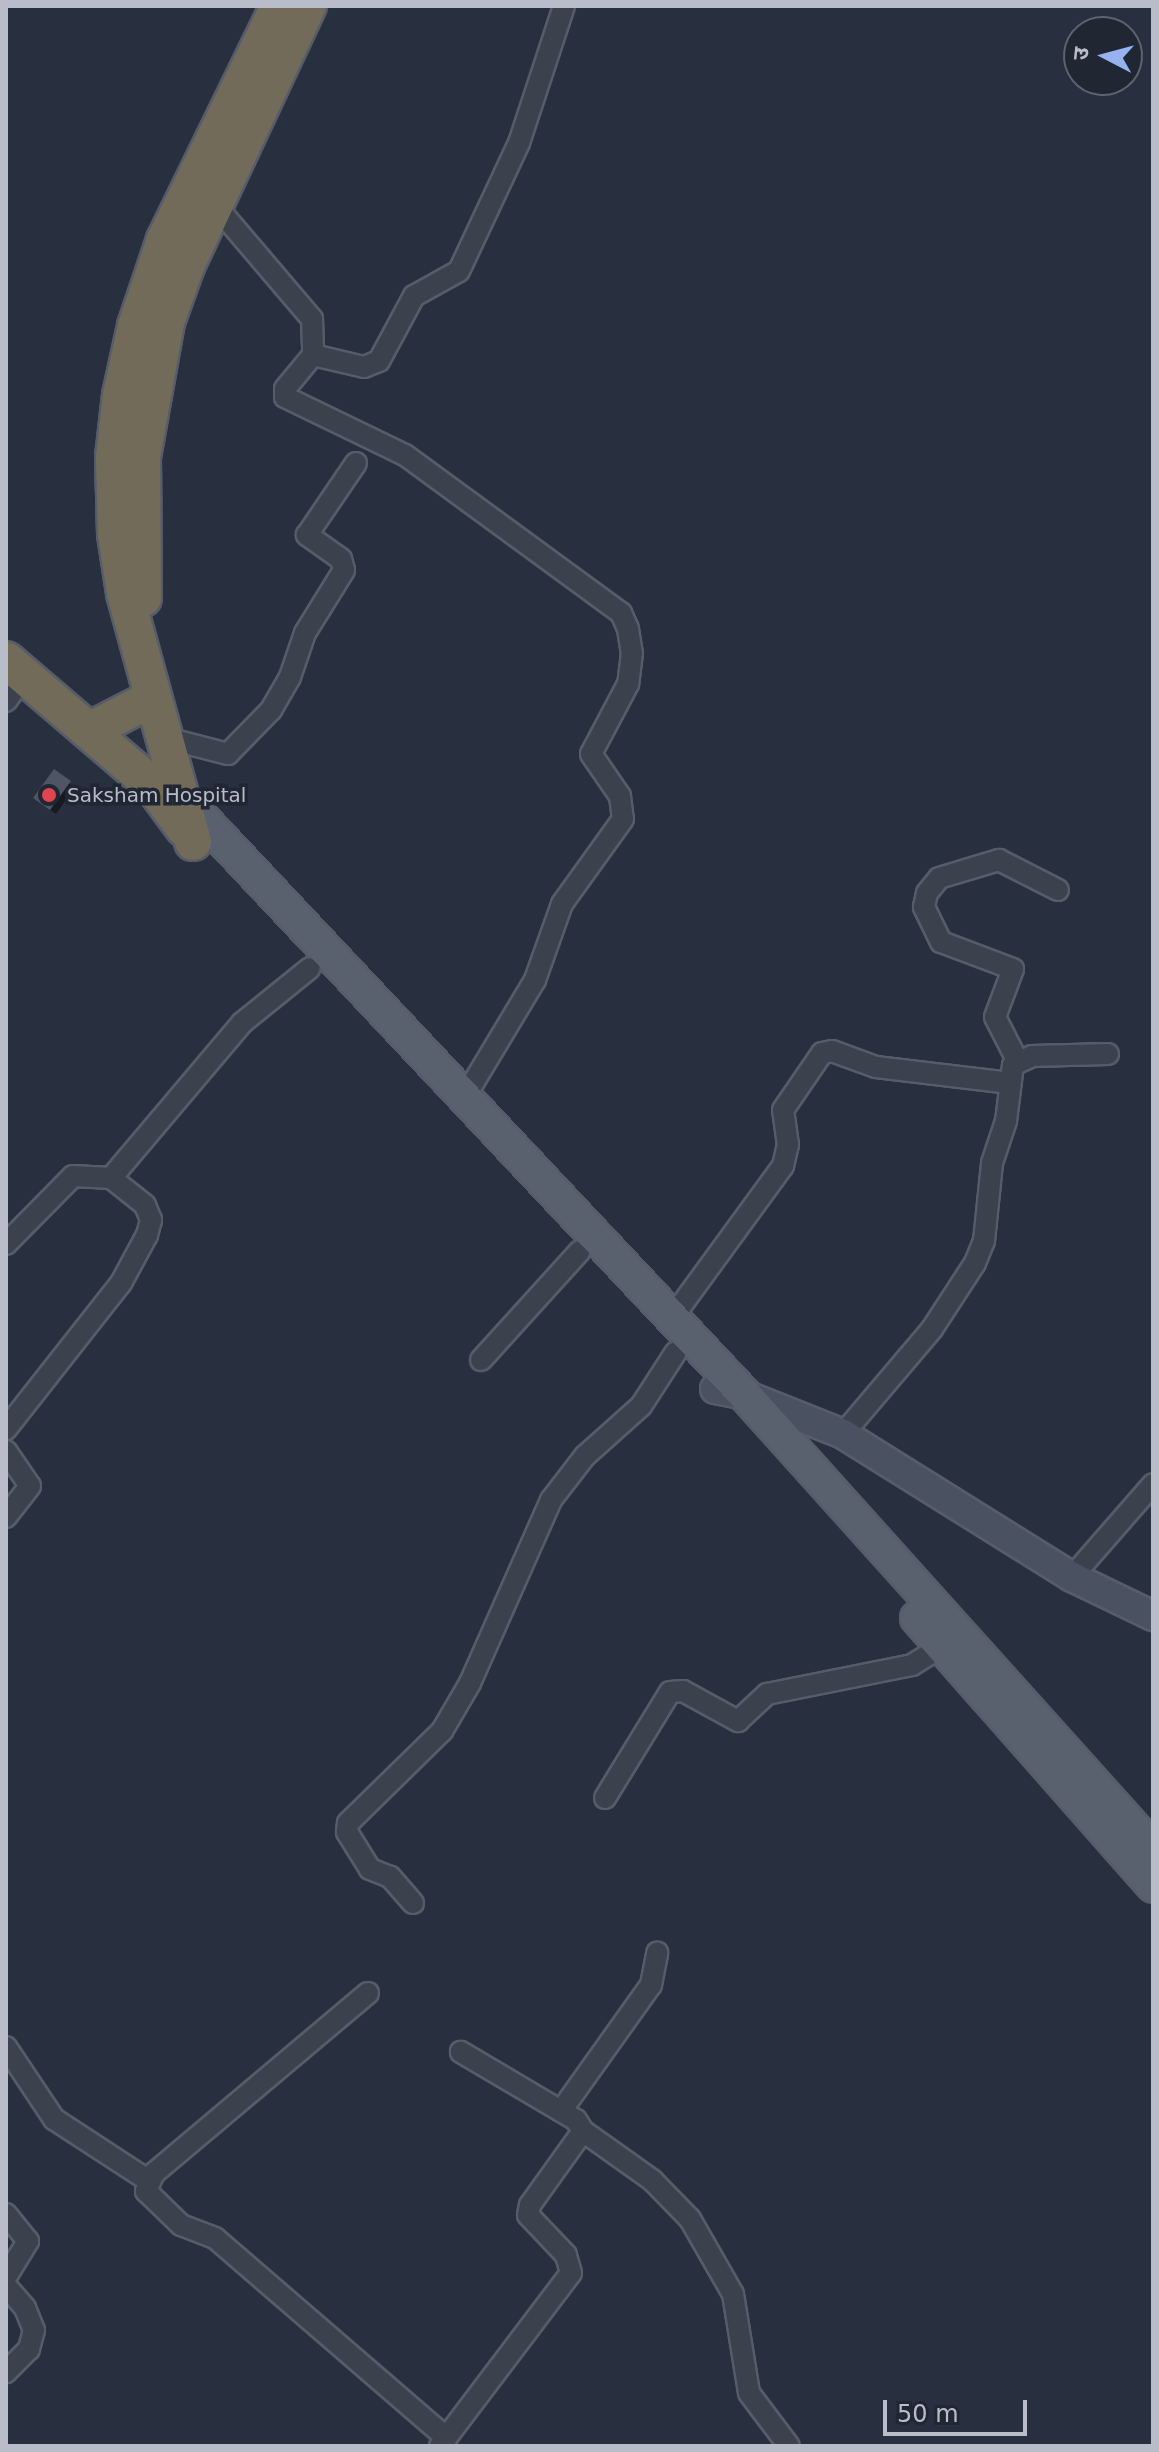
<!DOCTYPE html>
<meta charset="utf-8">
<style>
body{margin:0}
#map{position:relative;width:1159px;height:2452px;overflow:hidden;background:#282f3e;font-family:"DejaVu Sans","Noto Sans Devanagari",sans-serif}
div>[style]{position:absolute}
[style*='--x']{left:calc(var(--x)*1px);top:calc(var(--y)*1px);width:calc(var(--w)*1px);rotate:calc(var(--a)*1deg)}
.shadow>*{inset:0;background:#0007}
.building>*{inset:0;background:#4e5666}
.roads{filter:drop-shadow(2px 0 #565d69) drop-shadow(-2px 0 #565d69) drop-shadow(0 2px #565d69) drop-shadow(0 -2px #565d69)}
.street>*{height:20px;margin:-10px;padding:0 10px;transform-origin:10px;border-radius:10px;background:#3b424e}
.secondary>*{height:28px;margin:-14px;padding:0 14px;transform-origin:14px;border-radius:14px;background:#4a5161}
.primary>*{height:32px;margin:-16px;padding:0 16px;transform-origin:16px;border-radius:16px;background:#5a616e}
.highway>*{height:36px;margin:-18px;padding:0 18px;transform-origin:18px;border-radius:18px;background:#736b59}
.dots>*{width:22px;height:22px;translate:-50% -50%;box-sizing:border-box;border:4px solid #202733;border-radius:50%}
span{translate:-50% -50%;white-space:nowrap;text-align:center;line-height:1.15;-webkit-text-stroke:7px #202733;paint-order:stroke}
.poi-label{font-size:20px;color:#b8bdc9}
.left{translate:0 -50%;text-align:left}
.frame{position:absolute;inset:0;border:8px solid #b8bdc9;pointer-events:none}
.north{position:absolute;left:1063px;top:16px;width:80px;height:80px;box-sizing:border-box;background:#202733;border:2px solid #5d636f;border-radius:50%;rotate:276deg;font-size:22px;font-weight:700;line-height:32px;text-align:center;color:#b8bdc9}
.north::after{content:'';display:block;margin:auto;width:28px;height:36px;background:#96b2ef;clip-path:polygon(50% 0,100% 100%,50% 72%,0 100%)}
.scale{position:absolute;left:883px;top:2400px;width:144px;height:36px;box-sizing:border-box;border:4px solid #b8bdc9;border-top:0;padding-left:10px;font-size:24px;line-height:28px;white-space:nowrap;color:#b8bdc9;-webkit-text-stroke:6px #202733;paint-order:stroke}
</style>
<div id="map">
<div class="shadow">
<i style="clip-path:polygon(69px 783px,74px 788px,56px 814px,41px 803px)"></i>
</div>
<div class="building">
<i style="clip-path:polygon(54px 769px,71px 781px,50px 810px,33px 798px)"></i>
</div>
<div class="roads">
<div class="street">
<i style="--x:215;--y:205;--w:150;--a:49.6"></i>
<i style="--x:312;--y:319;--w:36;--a:88"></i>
<i style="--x:313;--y:355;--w:44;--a:129.5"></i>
<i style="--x:285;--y:389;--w:8;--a:90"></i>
<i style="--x:285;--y:397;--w:133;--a:25.8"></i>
<i style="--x:405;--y:455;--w:268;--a:36.2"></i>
<i style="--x:621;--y:613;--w:17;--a:66"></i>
<i style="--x:628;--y:629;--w:24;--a:81"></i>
<i style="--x:632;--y:653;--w:31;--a:97"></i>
<i style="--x:628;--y:684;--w:79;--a:117.9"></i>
<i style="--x:591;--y:754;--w:51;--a:55.4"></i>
<i style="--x:620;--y:796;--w:23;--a:83"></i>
<i style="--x:623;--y:819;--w:105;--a:125.7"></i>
<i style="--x:562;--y:904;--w:81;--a:109.6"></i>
<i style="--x:535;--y:980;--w:140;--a:121"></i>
<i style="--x:313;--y:355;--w:52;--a:13.2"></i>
<i style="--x:364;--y:367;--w:16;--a:-22"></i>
<i style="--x:379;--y:361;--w:74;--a:-61.7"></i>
<i style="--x:414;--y:296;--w:51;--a:-29.1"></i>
<i style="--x:459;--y:271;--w:141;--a:-64.9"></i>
<i style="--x:519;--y:143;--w:144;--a:-71.8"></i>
<i style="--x:6;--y:701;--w:32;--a:-54"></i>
<i style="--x:166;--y:738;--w:64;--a:14.5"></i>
<i style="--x:228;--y:754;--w:62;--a:-45.7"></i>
<i style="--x:271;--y:710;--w:38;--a:-60"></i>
<i style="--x:290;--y:677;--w:46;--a:-71.2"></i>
<i style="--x:305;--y:633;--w:74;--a:-58.2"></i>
<i style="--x:344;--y:570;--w:11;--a:-105"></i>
<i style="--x:341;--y:559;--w:42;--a:-144.8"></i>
<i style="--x:307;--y:535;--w:87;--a:-55.8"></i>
<i style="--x:1017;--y:1060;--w:48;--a:-117.1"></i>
<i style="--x:995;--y:1017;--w:51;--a:-69.4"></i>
<i style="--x:1013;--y:969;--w:77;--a:-159.4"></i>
<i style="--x:941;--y:942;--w:39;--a:-116"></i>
<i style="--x:924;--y:907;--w:14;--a:-78"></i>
<i style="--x:927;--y:893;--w:19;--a:-51"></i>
<i style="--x:939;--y:878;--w:63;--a:-16.7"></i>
<i style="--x:999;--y:860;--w:66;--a:27"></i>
<i style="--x:6;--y:1244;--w:95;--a:-45.4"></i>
<i style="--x:73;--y:1176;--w:38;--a:3"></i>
<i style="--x:111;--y:1178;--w:203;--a:-49.8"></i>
<i style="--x:242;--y:1023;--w:87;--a:-39"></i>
<i style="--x:672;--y:1318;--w:188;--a:-53.9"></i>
<i style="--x:783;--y:1166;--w:22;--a:-77"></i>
<i style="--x:788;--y:1145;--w:35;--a:-98"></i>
<i style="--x:783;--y:1110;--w:69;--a:-55.6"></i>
<i style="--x:822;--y:1053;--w:10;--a:-11"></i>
<i style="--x:832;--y:1051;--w:47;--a:20"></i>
<i style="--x:876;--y:1067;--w:135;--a:6.8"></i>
<i style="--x:481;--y:1360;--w:147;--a:-47.8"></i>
<i style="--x:6;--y:1429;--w:186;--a:-51.8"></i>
<i style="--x:121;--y:1283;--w:55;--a:-61.6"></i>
<i style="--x:147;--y:1235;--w:16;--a:-75"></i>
<i style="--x:151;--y:1220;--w:16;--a:-112"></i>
<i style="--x:145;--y:1205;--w:43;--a:-141.5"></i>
<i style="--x:843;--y:1434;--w:138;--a:-49.7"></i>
<i style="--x:932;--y:1329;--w:79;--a:-56.9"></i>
<i style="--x:975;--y:1263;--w:24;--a:-68"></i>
<i style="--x:984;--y:1241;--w:78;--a:-84.1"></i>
<i style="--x:992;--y:1163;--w:44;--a:-71.6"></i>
<i style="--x:1006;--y:1121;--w:56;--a:-82.9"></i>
<i style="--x:1013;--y:1065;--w:21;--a:-25"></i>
<i style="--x:1032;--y:1056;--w:76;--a:-1.5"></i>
<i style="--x:6;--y:1451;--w:42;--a:55.6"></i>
<i style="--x:30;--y:1486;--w:39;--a:128"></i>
<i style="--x:1072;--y:1577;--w:123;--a:-48.9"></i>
<i style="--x:605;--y:1798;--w:124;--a:-58.5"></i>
<i style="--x:670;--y:1692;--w:13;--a:-4"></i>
<i style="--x:683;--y:1691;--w:63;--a:28.6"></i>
<i style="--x:738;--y:1721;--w:40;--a:-43"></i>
<i style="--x:767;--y:1694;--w:148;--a:-11.3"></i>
<i style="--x:912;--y:1665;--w:44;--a:-31.9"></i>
<i style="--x:413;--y:1903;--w:35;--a:-131"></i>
<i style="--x:390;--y:1877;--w:22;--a:-158"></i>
<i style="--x:370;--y:1869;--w:44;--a:-121.9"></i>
<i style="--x:347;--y:1832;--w:9;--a:-84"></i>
<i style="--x:348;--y:1823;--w:132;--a:-44.4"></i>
<i style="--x:442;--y:1731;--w:56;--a:-59.7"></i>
<i style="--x:470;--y:1683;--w:200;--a:-66.1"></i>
<i style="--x:551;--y:1500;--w:56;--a:-52.3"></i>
<i style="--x:585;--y:1456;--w:75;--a:-41.8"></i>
<i style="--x:641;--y:1406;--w:64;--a:-57.1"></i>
<i style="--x:368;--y:1993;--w:280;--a:139.9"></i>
<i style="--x:154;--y:2173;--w:20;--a:114"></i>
<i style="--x:146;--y:2191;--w:49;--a:44.2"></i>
<i style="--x:181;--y:2225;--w:36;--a:21"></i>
<i style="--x:215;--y:2238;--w:306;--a:40.8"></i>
<i style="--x:6;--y:2047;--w:87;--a:56.3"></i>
<i style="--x:54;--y:2119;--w:110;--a:33.1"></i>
<i style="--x:561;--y:2111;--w:155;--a:-54.5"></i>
<i style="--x:651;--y:1985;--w:33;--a:-79"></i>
<i style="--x:583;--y:2131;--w:85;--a:35.4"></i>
<i style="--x:652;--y:2180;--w:54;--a:45.7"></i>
<i style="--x:690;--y:2219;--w:86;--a:60.2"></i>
<i style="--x:733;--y:2294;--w:100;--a:80.8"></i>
<i style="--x:749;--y:2393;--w:66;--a:53"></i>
<i style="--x:6;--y:2214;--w:35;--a:51"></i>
<i style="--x:28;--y:2241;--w:42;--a:121.4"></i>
<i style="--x:6;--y:2286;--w:29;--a:49"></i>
<i style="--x:25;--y:2308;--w:24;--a:68"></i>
<i style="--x:34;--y:2330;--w:20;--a:105"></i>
<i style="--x:29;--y:2349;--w:33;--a:135"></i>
<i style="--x:440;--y:2446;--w:217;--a:-52.9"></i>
<i style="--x:571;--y:2273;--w:19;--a:-106"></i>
<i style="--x:566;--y:2255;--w:55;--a:-133.5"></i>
<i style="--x:528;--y:2215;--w:10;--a:-79"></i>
<i style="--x:530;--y:2205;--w:91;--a:-54.4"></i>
<i style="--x:583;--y:2131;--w:13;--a:-122"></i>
<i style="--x:576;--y:2120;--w:134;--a:-149.4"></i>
</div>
<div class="secondary">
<i style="--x:715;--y:1389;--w:31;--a:11"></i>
<i style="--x:745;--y:1395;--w:105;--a:21.7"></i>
<i style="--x:843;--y:1434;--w:270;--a:32"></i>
<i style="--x:1072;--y:1577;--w:90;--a:25.7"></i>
</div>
<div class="primary">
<i style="--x:174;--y:795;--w:12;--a:24"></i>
<i style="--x:185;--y:800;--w:817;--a:46.74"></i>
<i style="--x:745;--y:1395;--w:610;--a:48.05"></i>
<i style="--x:917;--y:1618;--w:357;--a:48.6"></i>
</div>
<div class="highway">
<i style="--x:143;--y:598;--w:141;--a:-90.4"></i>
<i style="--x:142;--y:457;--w:137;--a:-79.9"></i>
<i style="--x:166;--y:322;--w:59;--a:-70.3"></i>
<i style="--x:186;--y:266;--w:287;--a:-64.9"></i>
<i style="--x:6;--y:660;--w:194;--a:40.6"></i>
<i style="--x:153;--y:786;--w:52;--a:53.6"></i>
<i style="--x:89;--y:731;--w:72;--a:-27.3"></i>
<i style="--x:193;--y:842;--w:258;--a:-105.3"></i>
<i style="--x:125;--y:593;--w:60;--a:-98.7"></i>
<i style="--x:116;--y:534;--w:77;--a:-91.5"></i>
<i style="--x:114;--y:457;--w:62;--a:-83.6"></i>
<i style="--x:121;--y:395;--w:71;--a:-77.7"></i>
<i style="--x:136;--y:326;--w:91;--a:-71.4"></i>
<i style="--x:165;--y:240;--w:260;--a:-64"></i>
</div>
</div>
<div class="dots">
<i style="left:49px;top:795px;background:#e0444e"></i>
</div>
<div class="poi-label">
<span class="left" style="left:67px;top:795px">Saksham Hospital</span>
</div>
<div class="frame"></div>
<div class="north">उ</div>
<div class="scale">50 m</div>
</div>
